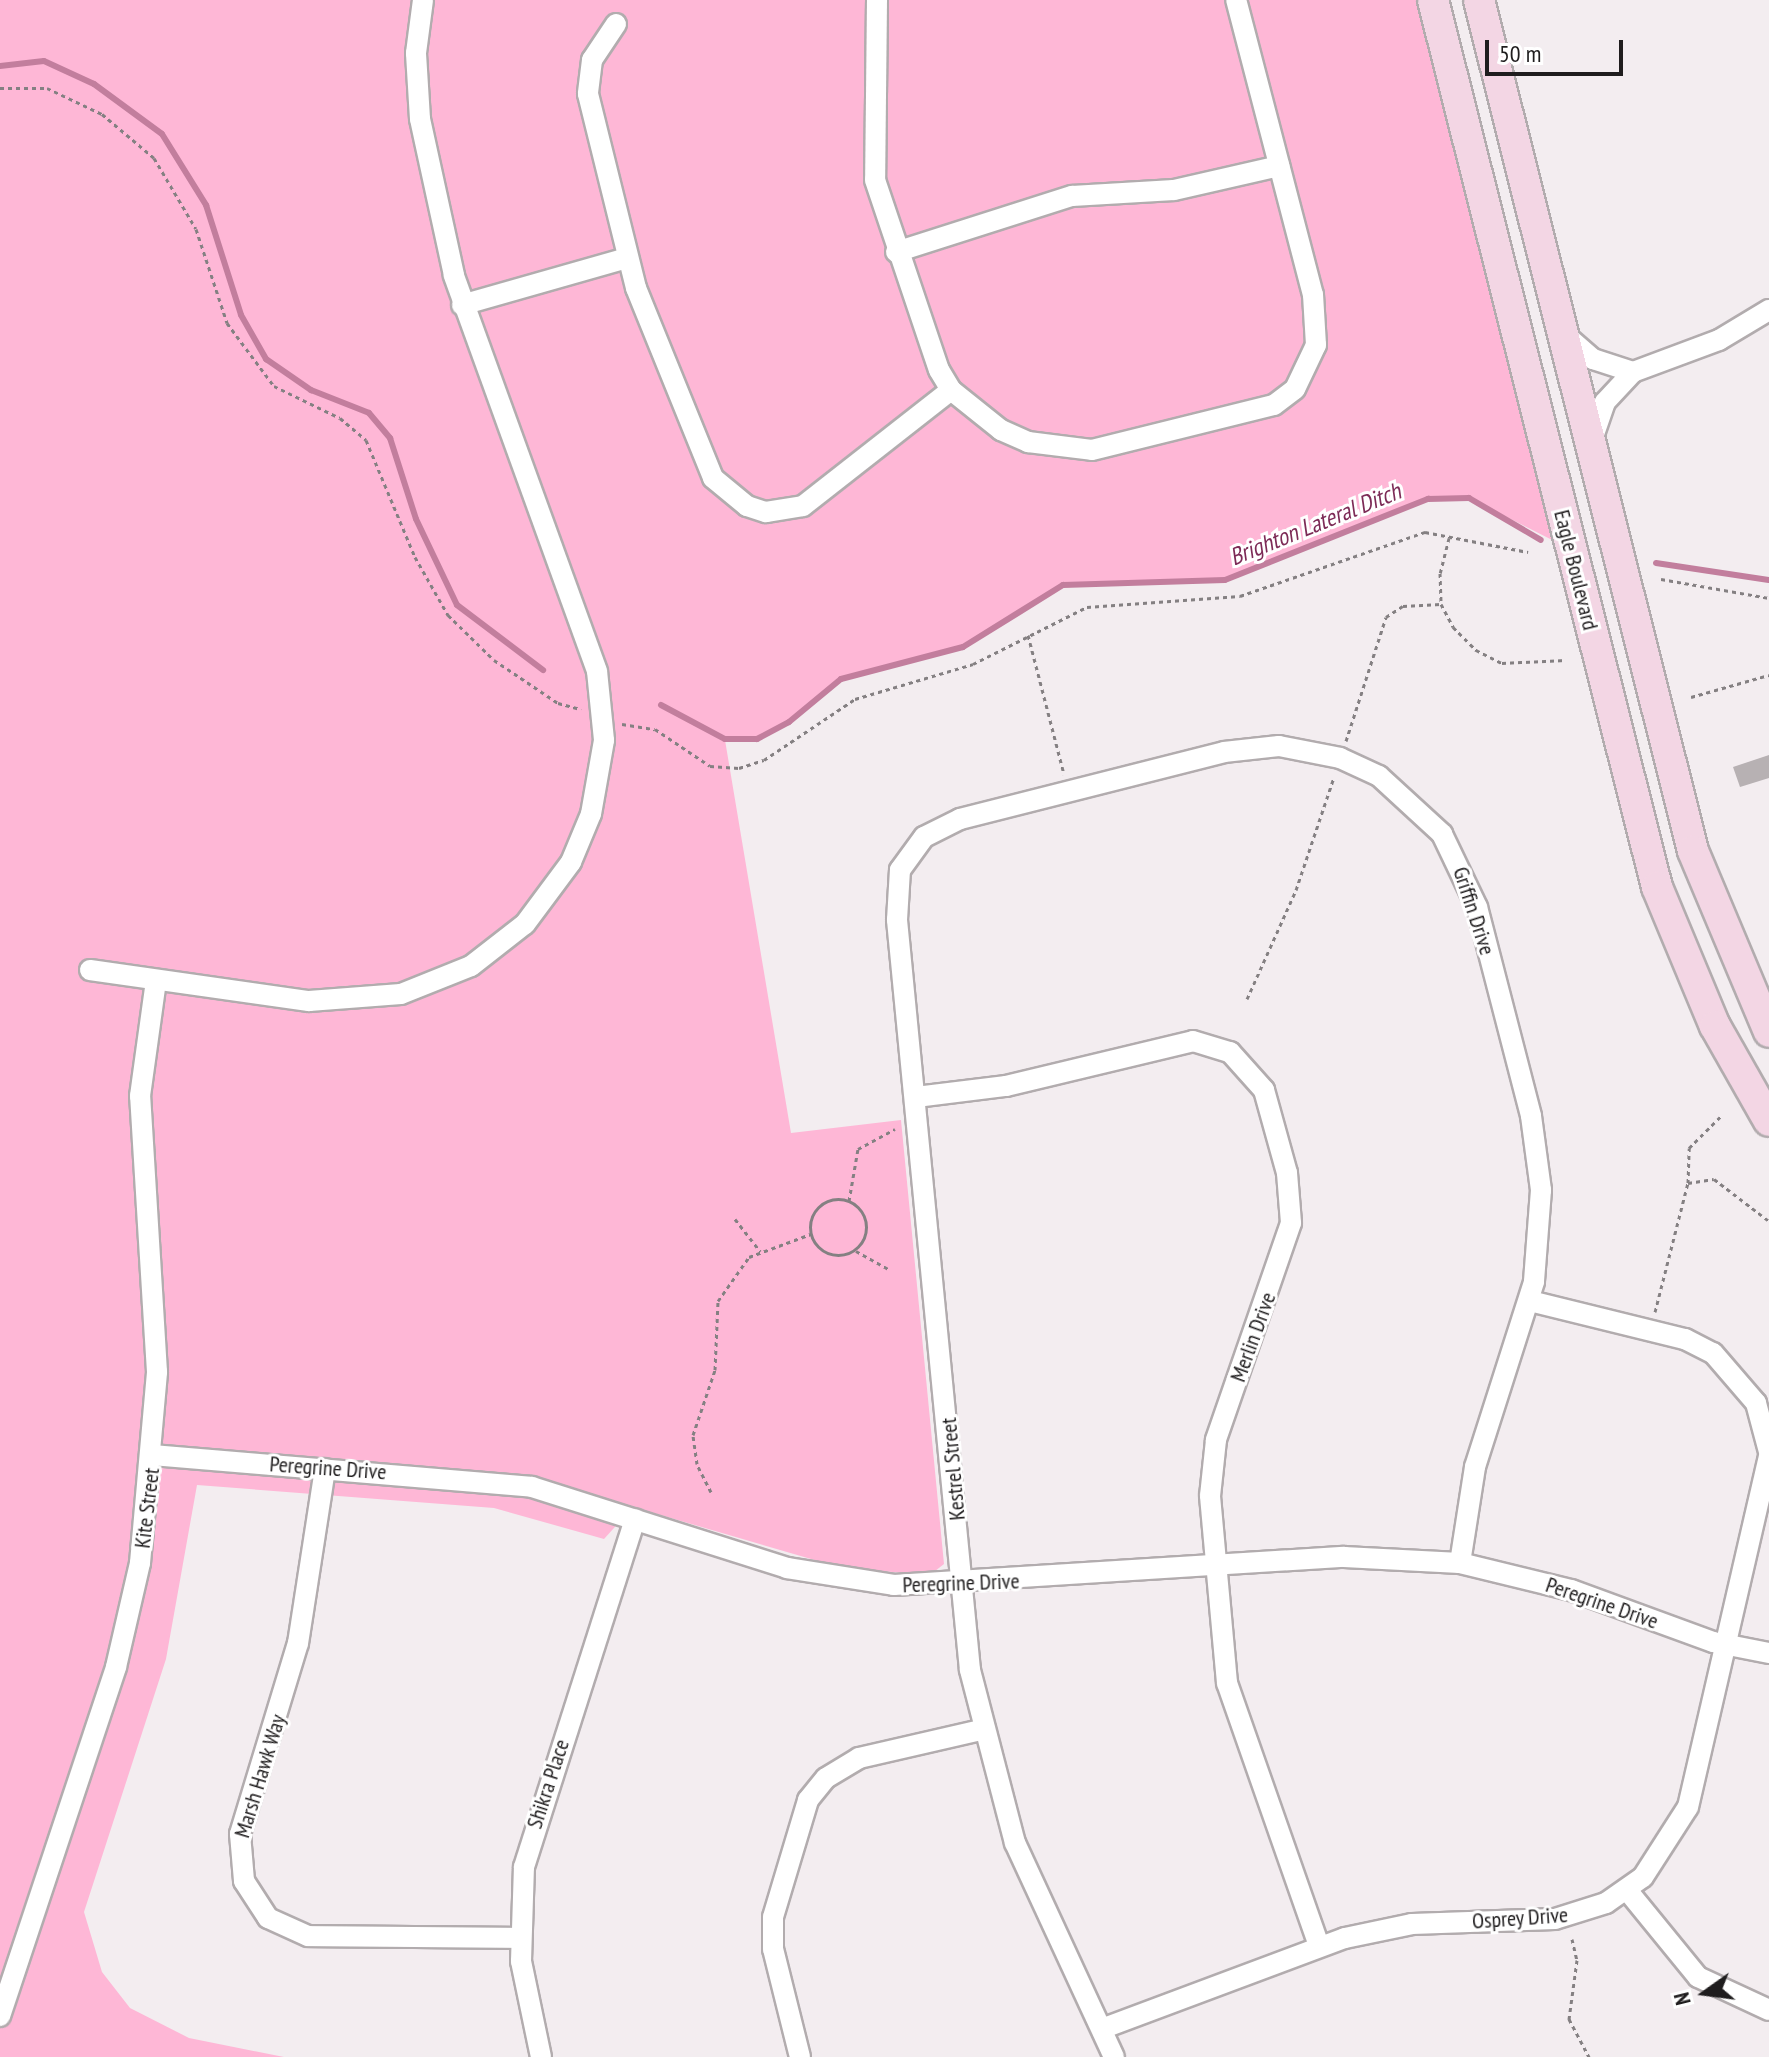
<!DOCTYPE html>
<style>
body{margin:0}
#map{position:relative;width:1769px;height:2057px;overflow:hidden;background:#f3edf0;font-family:"PT Sans Narrow",sans-serif}
div>[style]{position:absolute}
[style*='--x']{left:calc(var(--x)*1px);top:calc(var(--y)*1px);width:calc(var(--w)*1px);rotate:calc(var(--a)*1deg)}
.green>*{inset:0;background:#feb7d6}
.stream>*{height:6px;margin:-3px;padding:0 3px;transform-origin:3px;border-radius:3px;background:#c27e9d}
.building>*{inset:0;background:#b7b1b3}
.path>*{height:3px;margin-top:-1.5px;transform-origin:0;background:repeating-linear-gradient(90deg,#848082 0 4px,transparent 0 8px)}
.path>.ring{margin:-1.5px;padding:0;box-sizing:content-box;background:none;border:3px solid #848082;border-radius:50%}
.roads{filter:drop-shadow(2px 0 #b2acae) drop-shadow(-2px 0 #b2acae) drop-shadow(0 2px #b2acae) drop-shadow(0 -2px #b2acae)}
.street>*{height:20px;margin:-10px;padding:0 10px;transform-origin:10px;border-radius:10px;background:#fff}
.secondary>*{height:30px;margin:-15px;padding:0 15px;transform-origin:15px;border-radius:15px;background:#f3d6e4}
span{translate:-50% -50%;white-space:nowrap;text-align:center;line-height:1.15;-webkit-text-stroke:6px #fff;paint-order:stroke}
.street-label{font-size:22px;color:#1f1d1e}
.water-label{font-size:24px;color:#7d2b57;font-style:italic}
.north{position:absolute;left:1665px;top:1953px;width:80px;height:80px;-webkit-text-stroke:6px #fff;paint-order:stroke;rotate:256deg;font-size:22px;font-weight:700;line-height:32px;text-align:center;color:#1f1d1e}
.north::after{content:'';display:block;margin:auto;width:28px;height:36px;background:#1f1d1e;clip-path:polygon(50% 0,100% 100%,50% 72%,0 100%)}
.scale{position:absolute;left:1485px;top:40px;width:138px;height:36px;box-sizing:border-box;border:4px solid #1f1d1e;border-top:0;padding-left:10px;font-size:24px;line-height:28px;white-space:nowrap;color:#1f1d1e;-webkit-text-stroke:6px #fff;paint-order:stroke}
</style>
<div id="map">
<div class="green">
<i style="clip-path:polygon(0 0,1432px 0,1568px 548px,1469px 498px,1428px 499px,1225px 580px,1063px 585px,963px 647px,841px 679px,789px 722px,757px 739px,725px 740px,791px 1133px,901px 1120px,944px 1564px,930px 1575px,842px 1568px,633px 1507px,604px 1539px,494px 1508px,197px 1485px,166px 1659px,84px 1912px,102px 1972px,130px 2008px,189px 2038px,284px 2057px,0 2057px)"></i>
</div>
<div class="stream">
<i style="--x:0;--y:66;--w:44;--a:-6.5"></i>
<i style="--x:44;--y:61;--w:55;--a:24.7"></i>
<i style="--x:94;--y:84;--w:84;--a:36.3"></i>
<i style="--x:162;--y:134;--w:84;--a:58.2"></i>
<i style="--x:206;--y:205;--w:115;--a:72.3"></i>
<i style="--x:241;--y:315;--w:51;--a:60.4"></i>
<i style="--x:266;--y:359;--w:55;--a:34.6"></i>
<i style="--x:311;--y:390;--w:62;--a:21.6"></i>
<i style="--x:369;--y:413;--w:33;--a:50"></i>
<i style="--x:390;--y:438;--w:85;--a:72.2"></i>
<i style="--x:416;--y:519;--w:95;--a:64.5"></i>
<i style="--x:457;--y:605;--w:108;--a:37.1"></i>
<i style="--x:1656;--y:563;--w:114;--a:8.6"></i>
<i style="--x:661;--y:705;--w:72;--a:28"></i>
<i style="--x:725;--y:739;--w:32;--a:0"></i>
<i style="--x:757;--y:739;--w:36;--a:-28"></i>
<i style="--x:789;--y:722;--w:67;--a:-39.6"></i>
<i style="--x:841;--y:679;--w:126;--a:-14.7"></i>
<i style="--x:963;--y:647;--w:118;--a:-31.8"></i>
<i style="--x:1063;--y:585;--w:162;--a:-1.8"></i>
<i style="--x:1225;--y:580;--w:219;--a:-21.8"></i>
<i style="--x:1428;--y:499;--w:41;--a:-1.4"></i>
<i style="--x:1469;--y:498;--w:83;--a:30.3"></i>
</div>
<div class="building">
<i style="clip-path:polygon(1769px 755px,1769px 778px,1740px 787px,1733px 767px)"></i>
</div>
<div class="path">
<i style="--x:0;--y:88;--w:47;--a:0"></i>
<i style="--x:47;--y:88;--w:61;--a:25.3"></i>
<i style="--x:102;--y:114;--w:68;--a:40.2"></i>
<i style="--x:154;--y:158;--w:82;--a:59.4"></i>
<i style="--x:196;--y:229;--w:99;--a:71.7"></i>
<i style="--x:227;--y:323;--w:79;--a:53.3"></i>
<i style="--x:274;--y:386;--w:73;--a:25.9"></i>
<i style="--x:340;--y:418;--w:34;--a:40"></i>
<i style="--x:366;--y:440;--w:127;--a:67.3"></i>
<i style="--x:415;--y:557;--w:67;--a:60.4"></i>
<i style="--x:448;--y:615;--w:64;--a:44.4"></i>
<i style="--x:494;--y:660;--w:77;--a:33.9"></i>
<i style="--x:558;--y:703;--w:24;--a:15"></i>
<i style="--x:1449;--y:538;--w:36;--a:104"></i>
<i style="--x:1440;--y:573;--w:31;--a:88"></i>
<i style="--x:1441;--y:604;--w:26;--a:62"></i>
<i style="--x:1453;--y:627;--w:33;--a:45"></i>
<i style="--x:1476;--y:650;--w:29;--a:27"></i>
<i style="--x:1502;--y:663;--w:64;--a:-2.7"></i>
<i style="--x:1661;--y:579;--w:110;--a:10"></i>
<i style="--x:1028;--y:635;--w:144;--a:75.5"></i>
<i style="--x:1691;--y:697;--w:81;--a:-15.8"></i>
<i style="--x:622;--y:724;--w:33;--a:9"></i>
<i style="--x:655;--y:729;--w:66;--a:33.9"></i>
<i style="--x:710;--y:766;--w:29;--a:4"></i>
<i style="--x:739;--y:768;--w:26;--a:-18"></i>
<i style="--x:764;--y:760;--w:110;--a:-33.8"></i>
<i style="--x:855;--y:699;--w:123;--a:-16.5"></i>
<i style="--x:973;--y:664;--w:127;--a:-26.6"></i>
<i style="--x:1087;--y:607;--w:153;--a:-4.1"></i>
<i style="--x:1240;--y:596;--w:196;--a:-19.1"></i>
<i style="--x:1425;--y:532;--w:105;--a:11"></i>
<i style="--x:1346;--y:741;--w:130;--a:-72.1"></i>
<i style="--x:1386;--y:617;--w:20;--a:-33"></i>
<i style="--x:1403;--y:606;--w:38;--a:-3"></i>
<i style="--x:1247;--y:999;--w:120;--a:-65.8"></i>
<i style="--x:1296;--y:890;--w:119;--a:-71.4"></i>
<i style="--x:1688;--y:1183;--w:26;--a:-9"></i>
<i style="--x:1714;--y:1179;--w:69;--a:37.4"></i>
<i class="ring" style="left:810px;top:1199px;width:53px;height:53px"></i>
<i style="--x:849;--y:1201;--w:53;--a:-80.2"></i>
<i style="--x:858;--y:1149;--w:42;--a:-28.4"></i>
<i style="--x:735;--y:1219;--w:41;--a:52"></i>
<i style="--x:856;--y:1251;--w:37;--a:29"></i>
<i style="--x:1655;--y:1312;--w:133;--a:-75.7"></i>
<i style="--x:1688;--y:1183;--w:35;--a:-88"></i>
<i style="--x:1689;--y:1148;--w:47;--a:-45"></i>
<i style="--x:711;--y:1492;--w:31;--a:-117"></i>
<i style="--x:697;--y:1464;--w:29;--a:-98"></i>
<i style="--x:693;--y:1435;--w:69;--a:-71.3"></i>
<i style="--x:715;--y:1370;--w:69;--a:-87.5"></i>
<i style="--x:718;--y:1301;--w:54;--a:-54.8"></i>
<i style="--x:749;--y:1257;--w:66;--a:-20.4"></i>
<i style="--x:1572;--y:1939;--w:22;--a:77"></i>
<i style="--x:1577;--y:1960;--w:60;--a:97.7"></i>
<i style="--x:1569;--y:2019;--w:43;--a:62.2"></i>
</div>
<div class="roads">
<div class="street">
<i style="--x:877;--y:0;--w:180;--a:90.6"></i>
<i style="--x:875;--y:180;--w:200;--a:71.4"></i>
<i style="--x:939;--y:370;--w:23;--a:59"></i>
<i style="--x:951;--y:390;--w:64;--a:38.7"></i>
<i style="--x:1001;--y:430;--w:30;--a:24"></i>
<i style="--x:1028;--y:442;--w:64;--a:7.1"></i>
<i style="--x:1092;--y:450;--w:187;--a:-13.9"></i>
<i style="--x:1274;--y:405;--w:26;--a:-37"></i>
<i style="--x:1295;--y:389;--w:49;--a:-64.5"></i>
<i style="--x:1316;--y:345;--w:50;--a:-93.4"></i>
<i style="--x:1313;--y:295;--w:305;--a:-104.6"></i>
<i style="--x:616;--y:24;--w:43;--a:123.7"></i>
<i style="--x:592;--y:60;--w:34;--a:97"></i>
<i style="--x:588;--y:94;--w:200;--a:76.1"></i>
<i style="--x:636;--y:288;--w:205;--a:67.9"></i>
<i style="--x:713;--y:478;--w:44;--a:39.5"></i>
<i style="--x:747;--y:506;--w:20;--a:18"></i>
<i style="--x:766;--y:512;--w:37;--a:-9"></i>
<i style="--x:803;--y:506;--w:188;--a:-38.1"></i>
<i style="--x:896;--y:252;--w:185;--a:-17.7"></i>
<i style="--x:1072;--y:196;--w:102;--a:-3.4"></i>
<i style="--x:1174;--y:190;--w:108;--a:-12.9"></i>
<i style="--x:462;--y:305;--w:172;--a:-15.9"></i>
<i style="--x:1563;--y:333;--w:40;--a:41"></i>
<i style="--x:1593;--y:359;--w:42;--a:18"></i>
<i style="--x:1592;--y:440;--w:40;--a:-71.1"></i>
<i style="--x:1605;--y:402;--w:41;--a:-47"></i>
<i style="--x:1633;--y:372;--w:92;--a:-20.4"></i>
<i style="--x:1719;--y:340;--w:58;--a:-31"></i>
<i style="--x:90;--y:970;--w:221;--a:8.1"></i>
<i style="--x:309;--y:1001;--w:92;--a:-4.4"></i>
<i style="--x:401;--y:994;--w:75;--a:-21.8"></i>
<i style="--x:471;--y:966;--w:68;--a:-37.9"></i>
<i style="--x:525;--y:924;--w:77;--a:-53.4"></i>
<i style="--x:571;--y:862;--w:52;--a:-67.4"></i>
<i style="--x:591;--y:814;--w:75;--a:-80"></i>
<i style="--x:604;--y:740;--w:69;--a:-95.8"></i>
<i style="--x:597;--y:671;--w:421;--a:-109.9"></i>
<i style="--x:454;--y:275;--w:160;--a:-102.3"></i>
<i style="--x:420;--y:119;--w:66;--a:-93.5"></i>
<i style="--x:416;--y:53;--w:53;--a:-82.5"></i>
<i style="--x:916;--y:1097;--w:91;--a:-7"></i>
<i style="--x:1006;--y:1086;--w:192;--a:-13.5"></i>
<i style="--x:1193;--y:1041;--w:39;--a:17"></i>
<i style="--x:1230;--y:1052;--w:51;--a:48.2"></i>
<i style="--x:1264;--y:1090;--w:86;--a:74.5"></i>
<i style="--x:1287;--y:1173;--w:50;--a:85.4"></i>
<i style="--x:1291;--y:1223;--w:230;--a:109.1"></i>
<i style="--x:1216;--y:1440;--w:56;--a:96.1"></i>
<i style="--x:1210;--y:1496;--w:188;--a:84.8"></i>
<i style="--x:1227;--y:1683;--w:279;--a:70.7"></i>
<i style="--x:1530;--y:1301;--w:160;--a:13.8"></i>
<i style="--x:1685;--y:1339;--w:31;--a:27"></i>
<i style="--x:1713;--y:1353;--w:66;--a:49.3"></i>
<i style="--x:1756;--y:1403;--w:51;--a:75.1"></i>
<i style="--x:153;--y:1455;--w:380;--a:4.8"></i>
<i style="--x:532;--y:1487;--w:268;--a:17.6"></i>
<i style="--x:787;--y:1568;--w:108;--a:9"></i>
<i style="--x:894;--y:1585;--w:451;--a:-3.6"></i>
<i style="--x:1344;--y:1557;--w:116;--a:3"></i>
<i style="--x:1460;--y:1563;--w:114;--a:13.7"></i>
<i style="--x:1571;--y:1590;--w:151;--a:20.1"></i>
<i style="--x:1713;--y:1642;--w:57;--a:11.1"></i>
<i style="--x:325;--y:1469;--w:176;--a:98.8"></i>
<i style="--x:298;--y:1643;--w:200;--a:106.9"></i>
<i style="--x:240;--y:1834;--w:47;--a:85.1"></i>
<i style="--x:244;--y:1881;--w:44;--a:57"></i>
<i style="--x:268;--y:1918;--w:44;--a:24.2"></i>
<i style="--x:308;--y:1936;--w:212;--a:0.5"></i>
<i style="--x:1627;--y:1890;--w:112;--a:50.8"></i>
<i style="--x:1698;--y:1977;--w:78;--a:24.9"></i>
<i style="--x:0;--y:2016;--w:368;--a:-71.6"></i>
<i style="--x:116;--y:1667;--w:107;--a:-77"></i>
<i style="--x:140;--y:1563;--w:192;--a:-84.9"></i>
<i style="--x:157;--y:1372;--w:277;--a:-93.5"></i>
<i style="--x:140;--y:1096;--w:117;--a:-82.1"></i>
<i style="--x:1104;--y:2028;--w:257;--a:-20.5"></i>
<i style="--x:1345;--y:1938;--w:68;--a:-11.8"></i>
<i style="--x:1412;--y:1924;--w:143;--a:-2"></i>
<i style="--x:1555;--y:1919;--w:53;--a:-17.4"></i>
<i style="--x:1606;--y:1903;--w:45;--a:-35.1"></i>
<i style="--x:1643;--y:1877;--w:83;--a:-57.3"></i>
<i style="--x:1688;--y:1807;--w:360;--a:-77"></i>
<i style="--x:541;--y:2057;--w:98;--a:-101.8"></i>
<i style="--x:521;--y:1961;--w:94;--a:-88.2"></i>
<i style="--x:524;--y:1867;--w:365;--a:-72.3"></i>
<i style="--x:800;--y:2057;--w:111;--a:-104"></i>
<i style="--x:773;--y:1949;--w:32;--a:-90"></i>
<i style="--x:773;--y:1917;--w:122;--a:-73.3"></i>
<i style="--x:808;--y:1800;--w:28;--a:-51"></i>
<i style="--x:826;--y:1778;--w:39;--a:-31"></i>
<i style="--x:859;--y:1758;--w:125;--a:-12.9"></i>
<i style="--x:1114;--y:2057;--w:236;--a:-114.8"></i>
<i style="--x:1015;--y:1843;--w:179;--a:-104.6"></i>
<i style="--x:970;--y:1670;--w:754;--a:-95.56"></i>
<i style="--x:897;--y:920;--w:50;--a:-86.6"></i>
<i style="--x:900;--y:870;--w:41;--a:-54"></i>
<i style="--x:924;--y:837;--w:40;--a:-26.6"></i>
<i style="--x:960;--y:819;--w:272;--a:-14.2"></i>
<i style="--x:1224;--y:752;--w:55;--a:-6.2"></i>
<i style="--x:1279;--y:746;--w:62;--a:11.1"></i>
<i style="--x:1340;--y:758;--w:43;--a:24.8"></i>
<i style="--x:1379;--y:776;--w:86;--a:42.6"></i>
<i style="--x:1442;--y:834;--w:81;--a:64.4"></i>
<i style="--x:1477;--y:907;--w:216;--a:75.5"></i>
<i style="--x:1531;--y:1116;--w:75;--a:82.3"></i>
<i style="--x:1541;--y:1190;--w:92;--a:94.4"></i>
<i style="--x:1534;--y:1282;--w:194;--a:107.7"></i>
<i style="--x:1475;--y:1467;--w:97;--a:98.9"></i>
</div>
<div class="secondary">
<i style="--x:1433;--y:0;--w:915;--a:75.83"></i>
<i style="--x:1657;--y:887;--w:151;--a:67.4"></i>
<i style="--x:1715;--y:1026;--w:109;--a:60.4"></i>
<i style="--x:1479;--y:0;--w:877;--a:75.88"></i>
<i style="--x:1693;--y:851;--w:196;--a:67.2"></i>
</div>
</div>
<div class="street-label">
<span style="left:1576px;top:570px;rotate:76deg">Eagle Boulevard</span>
<span style="left:1474px;top:911px;rotate:72deg">Griffin Drive</span>
<span style="left:1253px;top:1337px;rotate:-70deg">Merlin Drive</span>
<span style="left:328px;top:1468px;rotate:4deg">Peregrine Drive</span>
<span style="left:953px;top:1469px;rotate:-95deg">Kestrel Street</span>
<span style="left:147px;top:1508px;rotate:-83deg">Kite Street</span>
<span style="left:961px;top:1583px;rotate:-2deg">Peregrine Drive</span>
<span style="left:1602px;top:1603px;rotate:19deg">Peregrine Drive</span>
<span style="left:260px;top:1776px;rotate:-73deg">Marsh Hawk Way</span>
<span style="left:548px;top:1784px;rotate:-72deg">Shikra Place</span>
<span style="left:1520px;top:1918px;rotate:-4deg">Osprey Drive</span>
</div>
<div class="water-label">
<span style="left:1315px;top:524px;rotate:-22deg">Brighton Lateral Ditch</span>
</div>
<div class="north">N</div>
<div class="scale">50 m</div>
</div>
